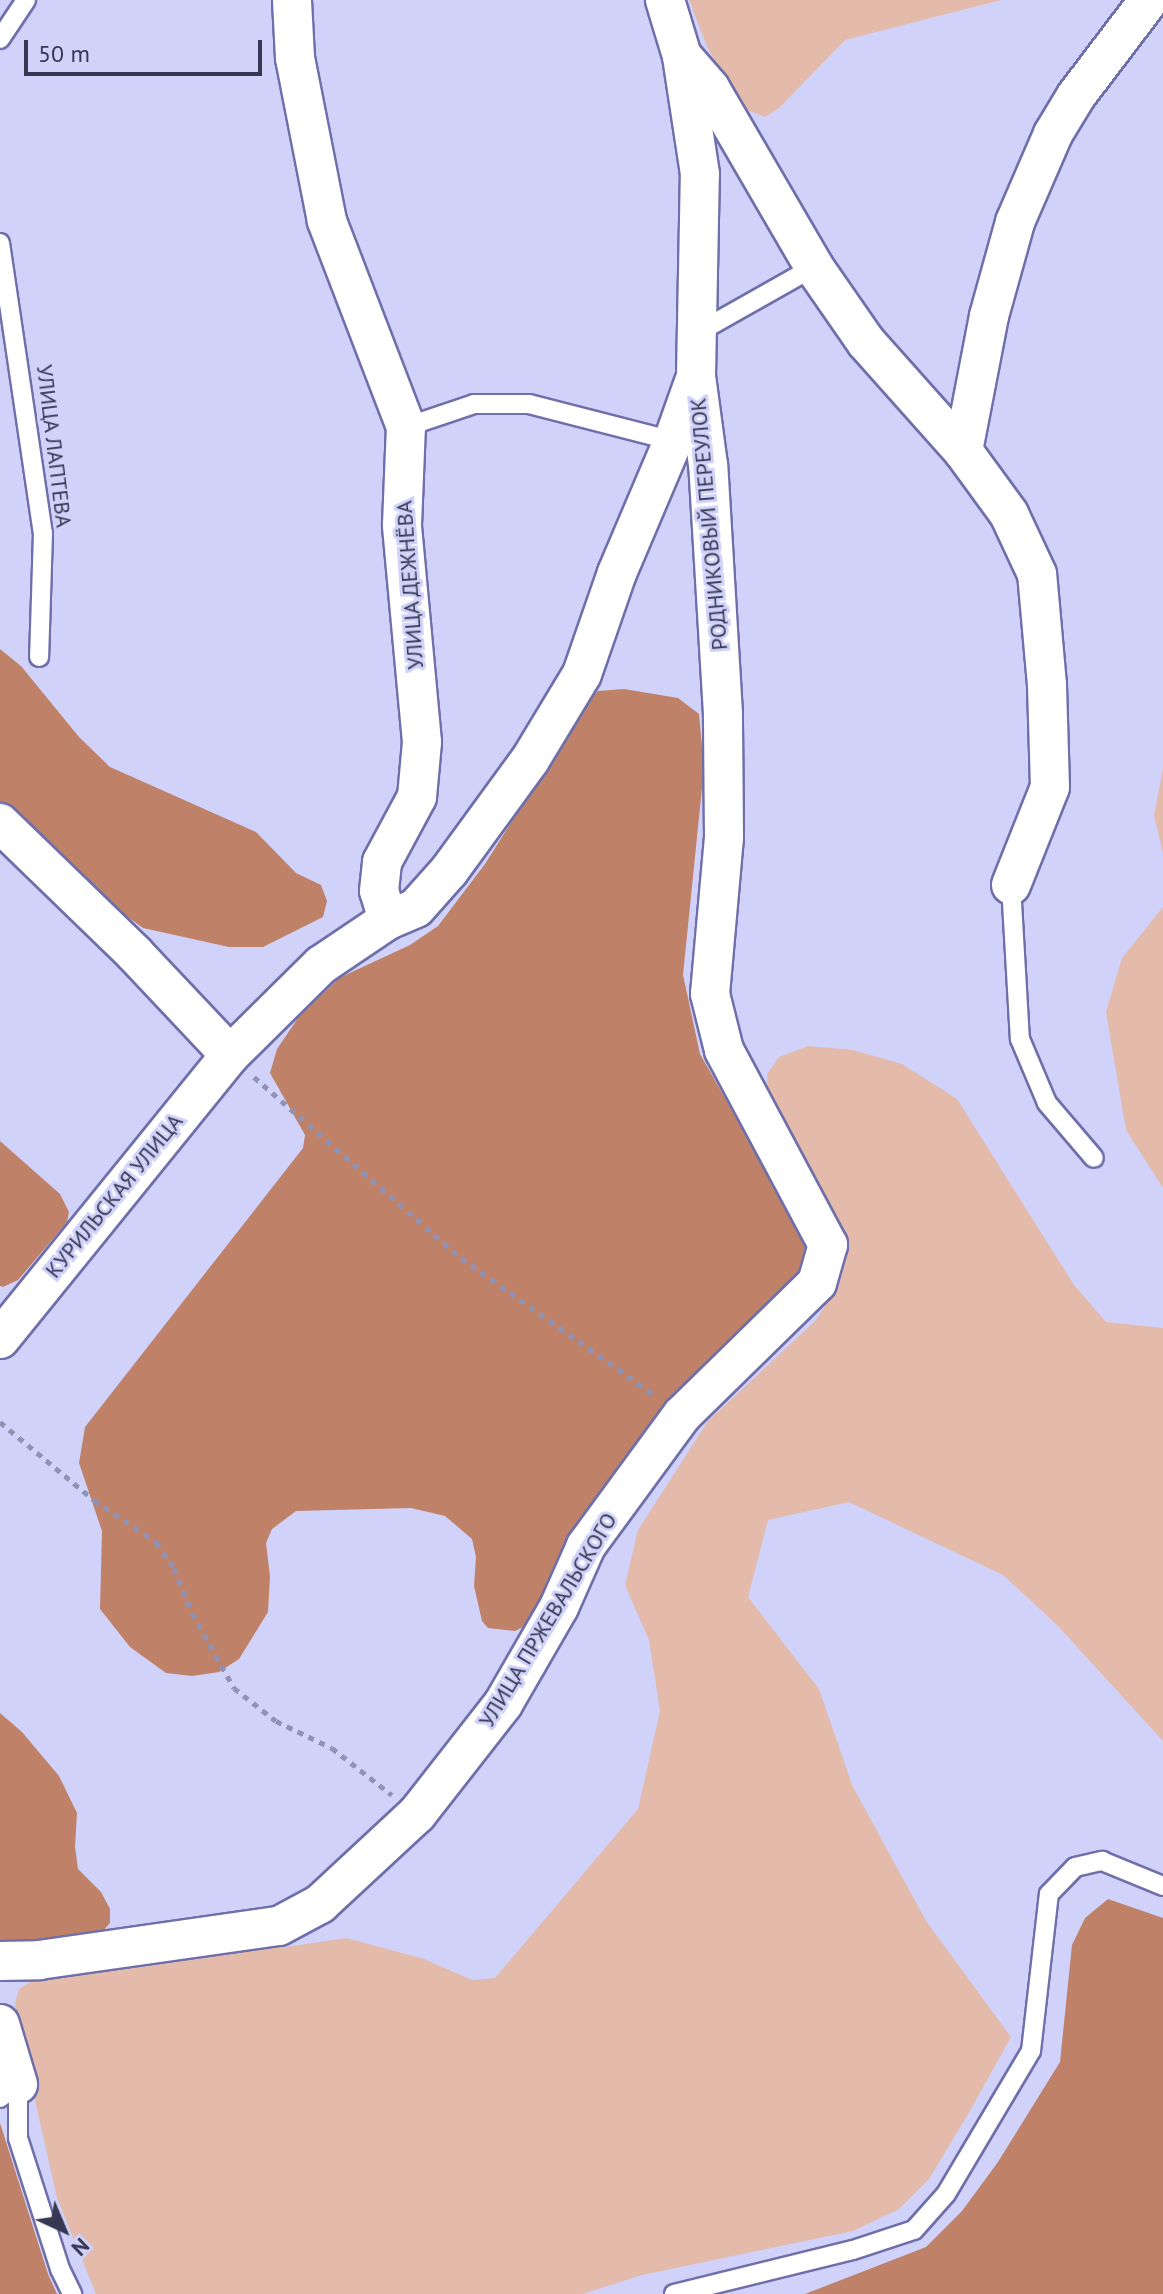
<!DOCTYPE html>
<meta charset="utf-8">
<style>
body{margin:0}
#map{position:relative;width:1163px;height:2294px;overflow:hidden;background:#d0d2fa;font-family:"PT Sans",sans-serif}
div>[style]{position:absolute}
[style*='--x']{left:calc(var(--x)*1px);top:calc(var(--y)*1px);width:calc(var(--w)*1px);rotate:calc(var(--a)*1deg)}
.green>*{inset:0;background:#e4baaa}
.forest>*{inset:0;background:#bf8168}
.path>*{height:5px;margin-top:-2.5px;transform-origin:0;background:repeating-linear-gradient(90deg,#9092b4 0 6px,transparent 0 12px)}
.roads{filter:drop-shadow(2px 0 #6f6fab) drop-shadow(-2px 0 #6f6fab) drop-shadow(0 2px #6f6fab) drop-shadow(0 -2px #6f6fab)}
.service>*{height:18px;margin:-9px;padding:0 9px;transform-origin:9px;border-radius:9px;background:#fff}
.minor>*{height:38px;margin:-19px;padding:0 19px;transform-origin:19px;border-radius:19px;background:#fff}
span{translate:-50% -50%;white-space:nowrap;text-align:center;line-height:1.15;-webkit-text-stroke:6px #d0d2fa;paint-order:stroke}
.street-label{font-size:22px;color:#363751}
.north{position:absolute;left:24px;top:2190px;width:80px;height:80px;-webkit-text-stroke:6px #d0d2fa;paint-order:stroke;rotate:136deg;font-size:22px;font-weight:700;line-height:32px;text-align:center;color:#363751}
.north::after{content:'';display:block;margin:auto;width:28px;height:36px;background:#363751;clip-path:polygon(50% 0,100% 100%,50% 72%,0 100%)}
.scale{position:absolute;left:24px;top:40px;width:238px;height:36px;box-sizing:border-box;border:4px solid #363751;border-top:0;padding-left:10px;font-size:24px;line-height:28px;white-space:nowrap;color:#363751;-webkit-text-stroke:6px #d0d2fa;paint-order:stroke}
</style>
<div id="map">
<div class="green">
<i style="clip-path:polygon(689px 0,1001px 0,845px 40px,779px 108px,765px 117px,742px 108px,708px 49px)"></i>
<i style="clip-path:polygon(1163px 769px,1163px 853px,1154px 815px)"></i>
<i style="clip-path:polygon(1163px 907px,1163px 1188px,1126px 1130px,1106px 1012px,1122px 958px)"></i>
<i style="clip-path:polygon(808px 1046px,853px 1050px,902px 1064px,957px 1099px,1074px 1285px,1106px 1322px,1163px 1328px,1163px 1741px,1057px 1625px,1003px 1575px,849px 1502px,768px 1520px,748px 1597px,819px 1689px,852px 1785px,926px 1921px,1011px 2037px,967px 2116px,929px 2179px,899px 2209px,853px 2231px,642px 2275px,582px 2294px,96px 2294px,57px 2198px,18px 2025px,15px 2003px,19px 1989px,34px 1980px,66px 1972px,180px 1953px,286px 1947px,346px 1938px,424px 1959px,472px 1980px,495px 1978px,638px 1809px,660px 1711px,649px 1640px,625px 1585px,638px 1530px,708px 1421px,816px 1320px,840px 1282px,847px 1240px,768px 1094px,767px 1074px,779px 1057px)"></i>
</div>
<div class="forest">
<i style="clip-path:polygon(0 649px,21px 666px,79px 737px,110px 767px,256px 832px,296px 873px,321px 885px,327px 901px,323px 917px,263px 947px,229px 947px,143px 928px,121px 912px,11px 811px,0 808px)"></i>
<i style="clip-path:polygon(624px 689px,678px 698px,699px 714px,704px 768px,683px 975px,700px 1054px,812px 1251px,805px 1275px,532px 1623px,515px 1631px,488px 1628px,482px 1621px,474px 1586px,476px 1557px,472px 1539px,445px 1516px,411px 1508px,296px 1511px,272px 1529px,266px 1543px,270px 1576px,268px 1612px,239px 1659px,219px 1672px,192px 1676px,166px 1673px,130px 1647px,100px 1609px,102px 1531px,79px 1463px,85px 1427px,303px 1148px,305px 1135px,270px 1073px,277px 1049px,298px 1018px,339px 978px,410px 945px,438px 926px,485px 864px,587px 702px,598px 691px)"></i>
<i style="clip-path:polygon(0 1141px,60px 1194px,69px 1212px,67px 1222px,18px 1280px,3px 1287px,0 1286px)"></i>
<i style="clip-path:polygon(0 1713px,22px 1732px,59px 1776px,77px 1813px,75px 1847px,78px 1869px,101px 1892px,110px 1909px,110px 1923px,103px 1931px,46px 1945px,0 1949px)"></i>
<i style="clip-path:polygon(1108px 1899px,1163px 1918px,1163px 2294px,805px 2294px,926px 2247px,962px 2211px,998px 2162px,1060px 2062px,1072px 1945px,1085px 1918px)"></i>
<i style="clip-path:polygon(0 2123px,48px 2274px,57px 2294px,0 2294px)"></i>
</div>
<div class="path">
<i style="--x:254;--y:1077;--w:275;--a:41.2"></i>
<i style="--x:461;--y:1258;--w:239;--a:35.3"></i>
<i style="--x:0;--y:1422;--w:122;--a:39.7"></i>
<i style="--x:94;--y:1500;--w:75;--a:34.1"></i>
<i style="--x:156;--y:1542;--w:32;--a:55"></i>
<i style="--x:174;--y:1568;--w:48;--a:68.2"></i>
<i style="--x:192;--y:1613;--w:86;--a:60.8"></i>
<i style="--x:234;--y:1688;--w:53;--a:38.2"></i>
<i style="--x:276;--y:1721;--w:62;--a:25.7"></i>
<i style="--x:332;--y:1748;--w:76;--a:38.1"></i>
</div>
<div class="roads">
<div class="service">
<i style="--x:0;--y:39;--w:47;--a:-56.3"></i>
<i style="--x:0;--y:243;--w:293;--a:81.6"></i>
<i style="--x:43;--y:533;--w:124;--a:91.8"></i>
<i style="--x:699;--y:332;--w:132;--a:-29.5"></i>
<i style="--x:406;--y:427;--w:72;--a:-18.7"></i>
<i style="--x:474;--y:404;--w:55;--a:0"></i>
<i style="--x:529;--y:404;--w:149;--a:14.4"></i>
<i style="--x:1011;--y:885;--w:154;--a:86.7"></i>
<i style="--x:1020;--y:1039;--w:69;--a:67.1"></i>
<i style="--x:1047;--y:1103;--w:72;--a:49.5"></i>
<i style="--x:0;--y:2098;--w:23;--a:-38"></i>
<i style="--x:18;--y:2084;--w:54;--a:90"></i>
<i style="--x:18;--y:2138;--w:138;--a:72.2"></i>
<i style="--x:60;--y:2269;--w:28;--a:64"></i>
<i style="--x:674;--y:2294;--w:184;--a:-13.8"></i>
<i style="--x:853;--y:2250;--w:64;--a:-18.2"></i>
<i style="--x:914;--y:2230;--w:48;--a:-48.4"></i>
<i style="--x:946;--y:2194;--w:166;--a:-59.3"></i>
<i style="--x:1031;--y:2051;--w:158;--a:-83.5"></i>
<i style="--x:1049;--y:1894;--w:37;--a:-46"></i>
<i style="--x:1075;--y:1867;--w:28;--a:-13"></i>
<i style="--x:1102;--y:1861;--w:66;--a:22.3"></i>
</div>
<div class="minor">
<i style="--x:683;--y:57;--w:41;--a:48.9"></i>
<i style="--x:710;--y:88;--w:207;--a:59.8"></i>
<i style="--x:814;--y:267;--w:91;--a:55.3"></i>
<i style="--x:866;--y:342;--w:146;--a:48.3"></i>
<i style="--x:0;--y:823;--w:187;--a:44.1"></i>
<i style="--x:134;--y:953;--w:140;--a:46.7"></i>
<i style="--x:1011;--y:885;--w:105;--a:-68.3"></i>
<i style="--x:1050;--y:787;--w:102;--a:-91.7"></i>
<i style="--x:1047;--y:685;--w:111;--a:-95.1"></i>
<i style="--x:1037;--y:574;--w:66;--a:-115"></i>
<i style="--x:1009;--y:514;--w:78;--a:-126.1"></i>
<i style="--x:963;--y:451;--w:137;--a:-79.1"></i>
<i style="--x:989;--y:316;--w:98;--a:-74.5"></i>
<i style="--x:1015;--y:222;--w:96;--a:-66.6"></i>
<i style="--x:1053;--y:134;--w:44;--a:-58.8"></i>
<i style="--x:1076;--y:96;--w:121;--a:-52.8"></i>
<i style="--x:388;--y:920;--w:30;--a:-23"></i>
<i style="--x:416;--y:908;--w:50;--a:-48.3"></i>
<i style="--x:449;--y:871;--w:137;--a:-53.9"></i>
<i style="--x:530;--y:760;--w:100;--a:-58.8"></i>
<i style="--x:582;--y:674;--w:107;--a:-70.9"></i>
<i style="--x:617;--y:573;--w:143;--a:-67"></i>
<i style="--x:673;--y:441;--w:63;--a:-70.4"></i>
<i style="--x:0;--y:1339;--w:365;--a:-51"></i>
<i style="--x:230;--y:1055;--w:128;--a:-44.7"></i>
<i style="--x:321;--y:965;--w:81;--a:-33.9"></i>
<i style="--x:388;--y:920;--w:30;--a:-107"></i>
<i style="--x:379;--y:891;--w:29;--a:-84"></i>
<i style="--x:382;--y:862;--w:74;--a:-61.7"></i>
<i style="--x:417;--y:797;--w:55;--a:-84.8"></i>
<i style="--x:422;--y:742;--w:218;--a:-95.3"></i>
<i style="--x:402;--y:525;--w:98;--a:-87.7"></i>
<i style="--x:406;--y:427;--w:221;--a:-111"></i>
<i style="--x:327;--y:221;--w:166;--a:-101.1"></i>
<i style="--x:295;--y:58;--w:58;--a:-93"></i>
<i style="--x:0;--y:1961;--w:39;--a:-1"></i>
<i style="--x:39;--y:1960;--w:242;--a:-8.1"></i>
<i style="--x:279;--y:1926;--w:47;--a:-28.2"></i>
<i style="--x:320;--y:1904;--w:132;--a:-42.9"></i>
<i style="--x:417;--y:1814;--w:140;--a:-52"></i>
<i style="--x:503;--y:1704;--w:112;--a:-60"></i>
<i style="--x:559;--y:1607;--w:67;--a:-66.1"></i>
<i style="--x:586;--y:1546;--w:162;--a:-53.8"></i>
<i style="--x:682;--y:1415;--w:189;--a:-44.4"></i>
<i style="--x:817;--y:1283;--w:40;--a:-74"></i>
<i style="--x:828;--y:1245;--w:221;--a:-118.1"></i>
<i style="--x:724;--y:1050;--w:58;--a:-104"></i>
<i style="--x:710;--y:994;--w:158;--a:-84.9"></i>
<i style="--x:724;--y:837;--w:123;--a:-90.5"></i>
<i style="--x:723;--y:714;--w:249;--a:-93.4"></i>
<i style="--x:708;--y:465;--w:90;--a:-97.7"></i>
<i style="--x:696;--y:376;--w:202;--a:-88.9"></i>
<i style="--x:700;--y:174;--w:119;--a:-98.7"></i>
<i style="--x:682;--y:56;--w:59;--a:-106.9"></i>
<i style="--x:0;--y:2024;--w:63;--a:73.3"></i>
</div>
</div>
<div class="street-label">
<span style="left:54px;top:446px;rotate:83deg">УЛИЦА ЛАПТЕВА</span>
<span style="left:709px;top:524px;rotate:-95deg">РОДНИКОВЫЙ ПЕРЕУЛОК</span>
<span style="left:410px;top:585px;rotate:-94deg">УЛИЦА ДЕЖНЁВА</span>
<span style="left:114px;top:1196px;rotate:-51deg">КУРИЛЬСКАЯ УЛИЦА</span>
<span style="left:548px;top:1620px;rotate:-59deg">УЛИЦА ПРЖЕВАЛЬСКОГО</span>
</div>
<div class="north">N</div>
<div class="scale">50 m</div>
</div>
